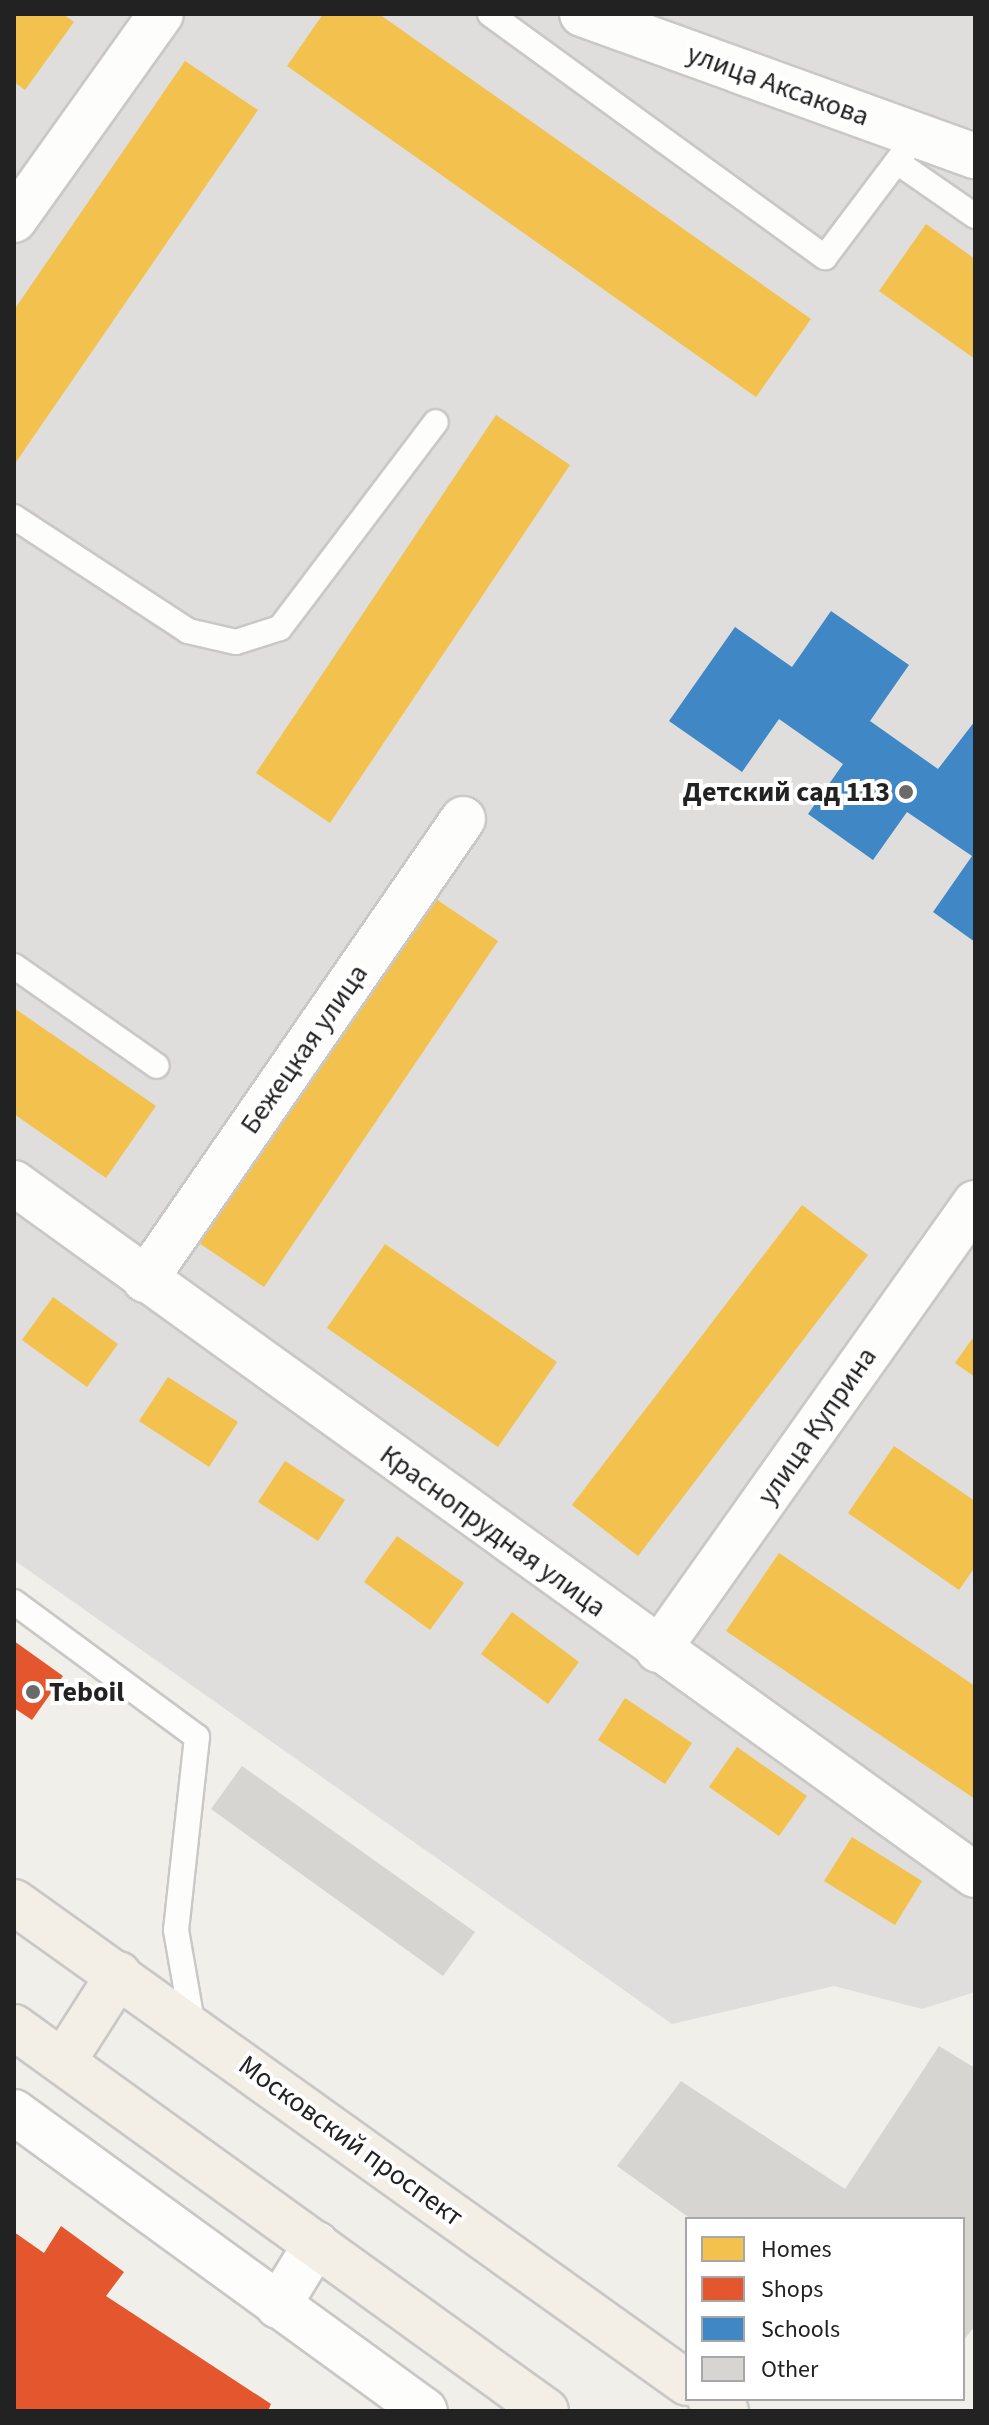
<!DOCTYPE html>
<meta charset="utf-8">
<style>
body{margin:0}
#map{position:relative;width:989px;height:2425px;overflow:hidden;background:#f0efea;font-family:"Source Sans 3",sans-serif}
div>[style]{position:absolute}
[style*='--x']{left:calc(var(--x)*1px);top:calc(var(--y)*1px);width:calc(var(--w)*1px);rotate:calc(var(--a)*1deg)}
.residential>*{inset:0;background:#dfdedc}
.homes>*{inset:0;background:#f2c14e}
.shops>*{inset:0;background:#e4572e}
.schools>*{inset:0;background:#3f88c5}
.building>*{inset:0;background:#d7d5d1}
.roads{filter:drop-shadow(2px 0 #c9c8c6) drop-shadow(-2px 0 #c9c8c6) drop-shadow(0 2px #c9c8c6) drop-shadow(0 -2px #c9c8c6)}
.lane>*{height:24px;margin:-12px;padding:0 12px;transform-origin:12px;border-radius:12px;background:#fdfdfc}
.street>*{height:44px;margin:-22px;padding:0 22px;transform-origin:22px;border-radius:22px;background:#fdfdfc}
.primary>*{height:44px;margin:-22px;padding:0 22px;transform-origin:22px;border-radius:22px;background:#f3eee6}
.dots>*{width:22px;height:22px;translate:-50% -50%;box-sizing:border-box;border:4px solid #fff;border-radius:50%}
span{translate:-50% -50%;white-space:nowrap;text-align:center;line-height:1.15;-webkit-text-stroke:8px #fff;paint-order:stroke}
.street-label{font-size:28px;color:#222}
.poi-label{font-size:28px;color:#222;font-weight:700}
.right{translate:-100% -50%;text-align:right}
.left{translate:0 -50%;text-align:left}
.frame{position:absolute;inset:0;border:16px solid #222;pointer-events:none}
.legend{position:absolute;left:685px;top:2217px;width:280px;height:184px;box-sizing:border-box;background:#fff;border:2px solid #a7a7a7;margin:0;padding:10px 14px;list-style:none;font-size:24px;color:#222}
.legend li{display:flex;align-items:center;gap:16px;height:40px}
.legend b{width:40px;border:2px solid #a7a7a7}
</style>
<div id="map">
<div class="residential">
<i style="clip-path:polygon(14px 14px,975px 14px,975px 1992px,922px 2009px,834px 1986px,672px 2024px,14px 1560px)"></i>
</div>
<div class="homes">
<i style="clip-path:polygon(14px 14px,63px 14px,74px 22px,25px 90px,14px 82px)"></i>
<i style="clip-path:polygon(323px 14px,379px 14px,811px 319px,756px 397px,287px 66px)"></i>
<i style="clip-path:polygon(185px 61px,258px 110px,14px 465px,14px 310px)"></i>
<i style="clip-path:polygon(926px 224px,975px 259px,975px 359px,879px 291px)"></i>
<i style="clip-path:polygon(496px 415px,570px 465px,330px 823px,256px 773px)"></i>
<i style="clip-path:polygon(430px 895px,498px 941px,264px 1287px,196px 1241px)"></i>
<i style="clip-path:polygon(14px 1008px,156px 1106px,106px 1178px,14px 1114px)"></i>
<i style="clip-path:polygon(802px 1205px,868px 1255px,638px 1556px,572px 1505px)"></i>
<i style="clip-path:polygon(385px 1244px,557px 1362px,498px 1447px,327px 1328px)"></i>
<i style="clip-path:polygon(53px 1297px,118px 1344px,87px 1387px,22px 1340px)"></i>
<i style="clip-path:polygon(975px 1335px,975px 1377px,955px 1363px)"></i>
<i style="clip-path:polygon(168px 1377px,238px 1422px,209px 1467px,139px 1421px)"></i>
<i style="clip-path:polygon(894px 1446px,975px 1501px,975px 1567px,959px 1590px,848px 1513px)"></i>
<i style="clip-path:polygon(285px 1461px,345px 1500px,318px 1541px,258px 1502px)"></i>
<i style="clip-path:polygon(397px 1536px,464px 1583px,430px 1630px,364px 1582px)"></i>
<i style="clip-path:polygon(779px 1553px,975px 1686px,975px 1799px,726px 1631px)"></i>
<i style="clip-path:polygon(512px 1612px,579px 1662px,548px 1704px,481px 1654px)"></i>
<i style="clip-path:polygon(625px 1698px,692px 1743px,665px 1784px,598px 1740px)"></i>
<i style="clip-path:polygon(737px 1747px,807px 1796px,779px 1836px,709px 1787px)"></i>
<i style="clip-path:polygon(852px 1837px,922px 1881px,895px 1925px,824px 1881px)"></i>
</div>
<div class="shops">
<i style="clip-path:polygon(14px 1641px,63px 1676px,32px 1720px,14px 1708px)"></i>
<i style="clip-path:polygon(61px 2226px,124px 2272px,106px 2296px,271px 2404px,268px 2411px,14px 2411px,14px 2232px,44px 2253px)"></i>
</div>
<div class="schools">
<i style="clip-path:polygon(831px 611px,909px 665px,870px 721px,938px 769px,975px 721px,975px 942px,933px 912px,972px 856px,907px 812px,873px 860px,808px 814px,843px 764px,779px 719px,742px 772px,669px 721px,735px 627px,792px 667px)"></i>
</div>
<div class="building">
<i style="clip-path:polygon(242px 1766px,475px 1932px,443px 1976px,211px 1809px)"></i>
<i style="clip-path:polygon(939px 2046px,975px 2068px,975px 2326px,963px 2341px,963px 2219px,691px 2219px,617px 2166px,681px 2081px,845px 2189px)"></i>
</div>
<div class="roads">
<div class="lane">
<i style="--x:490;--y:14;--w:414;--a:36"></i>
<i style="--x:825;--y:257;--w:153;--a:-53"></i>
<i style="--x:897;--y:162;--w:95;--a:34.7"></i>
<i style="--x:14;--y:517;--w:208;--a:33.2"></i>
<i style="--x:188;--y:631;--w:49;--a:12.9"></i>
<i style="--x:236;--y:642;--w:46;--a:-17.7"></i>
<i style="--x:280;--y:628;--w:258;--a:-52.9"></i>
<i style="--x:14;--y:966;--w:174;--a:35"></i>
<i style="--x:14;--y:1602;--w:227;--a:36.4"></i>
<i style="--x:197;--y:1737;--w:194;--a:96.2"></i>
<i style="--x:176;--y:1930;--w:98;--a:80.1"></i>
</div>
<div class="street">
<i style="--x:582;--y:14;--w:418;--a:19.9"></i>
<i style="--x:14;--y:220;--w:253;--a:-54.5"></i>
<i style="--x:14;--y:1183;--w:1184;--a:35.76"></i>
<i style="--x:145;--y:1280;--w:560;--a:-55.4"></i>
<i style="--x:658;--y:1650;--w:548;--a:-54.66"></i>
<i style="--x:14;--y:2112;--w:508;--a:36.04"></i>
<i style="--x:278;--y:2306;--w:73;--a:-58.5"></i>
</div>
<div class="primary">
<i style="--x:14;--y:1902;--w:827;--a:35.55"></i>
<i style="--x:14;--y:2027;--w:656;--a:35.82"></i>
<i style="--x:63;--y:2062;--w:104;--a:-57.5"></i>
<i style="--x:710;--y:2399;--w:20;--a:37"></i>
</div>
</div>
<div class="dots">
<i style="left:906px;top:792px;background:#6a6a68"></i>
<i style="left:33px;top:1692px;background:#6a6a68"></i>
</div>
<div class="street-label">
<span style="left:778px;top:85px;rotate:20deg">улица Аксакова</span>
<span style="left:304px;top:1049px;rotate:-55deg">Бежецкая улица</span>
<span style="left:817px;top:1426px;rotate:-55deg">улица Куприна</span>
<span style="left:493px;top:1531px;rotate:36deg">Краснопрудная улица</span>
<span style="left:351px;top:2141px;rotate:36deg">Московский проспект</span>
</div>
<div class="poi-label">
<span class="right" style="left:890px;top:792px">Детский сад 113</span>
<span class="left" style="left:49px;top:1692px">Teboil</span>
</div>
<div class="frame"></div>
<ul class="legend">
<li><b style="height:22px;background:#f2c14e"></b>Homes</li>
<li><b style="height:22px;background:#e4572e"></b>Shops</li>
<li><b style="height:22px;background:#3f88c5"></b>Schools</li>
<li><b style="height:22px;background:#d7d5d1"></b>Other</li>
</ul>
</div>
